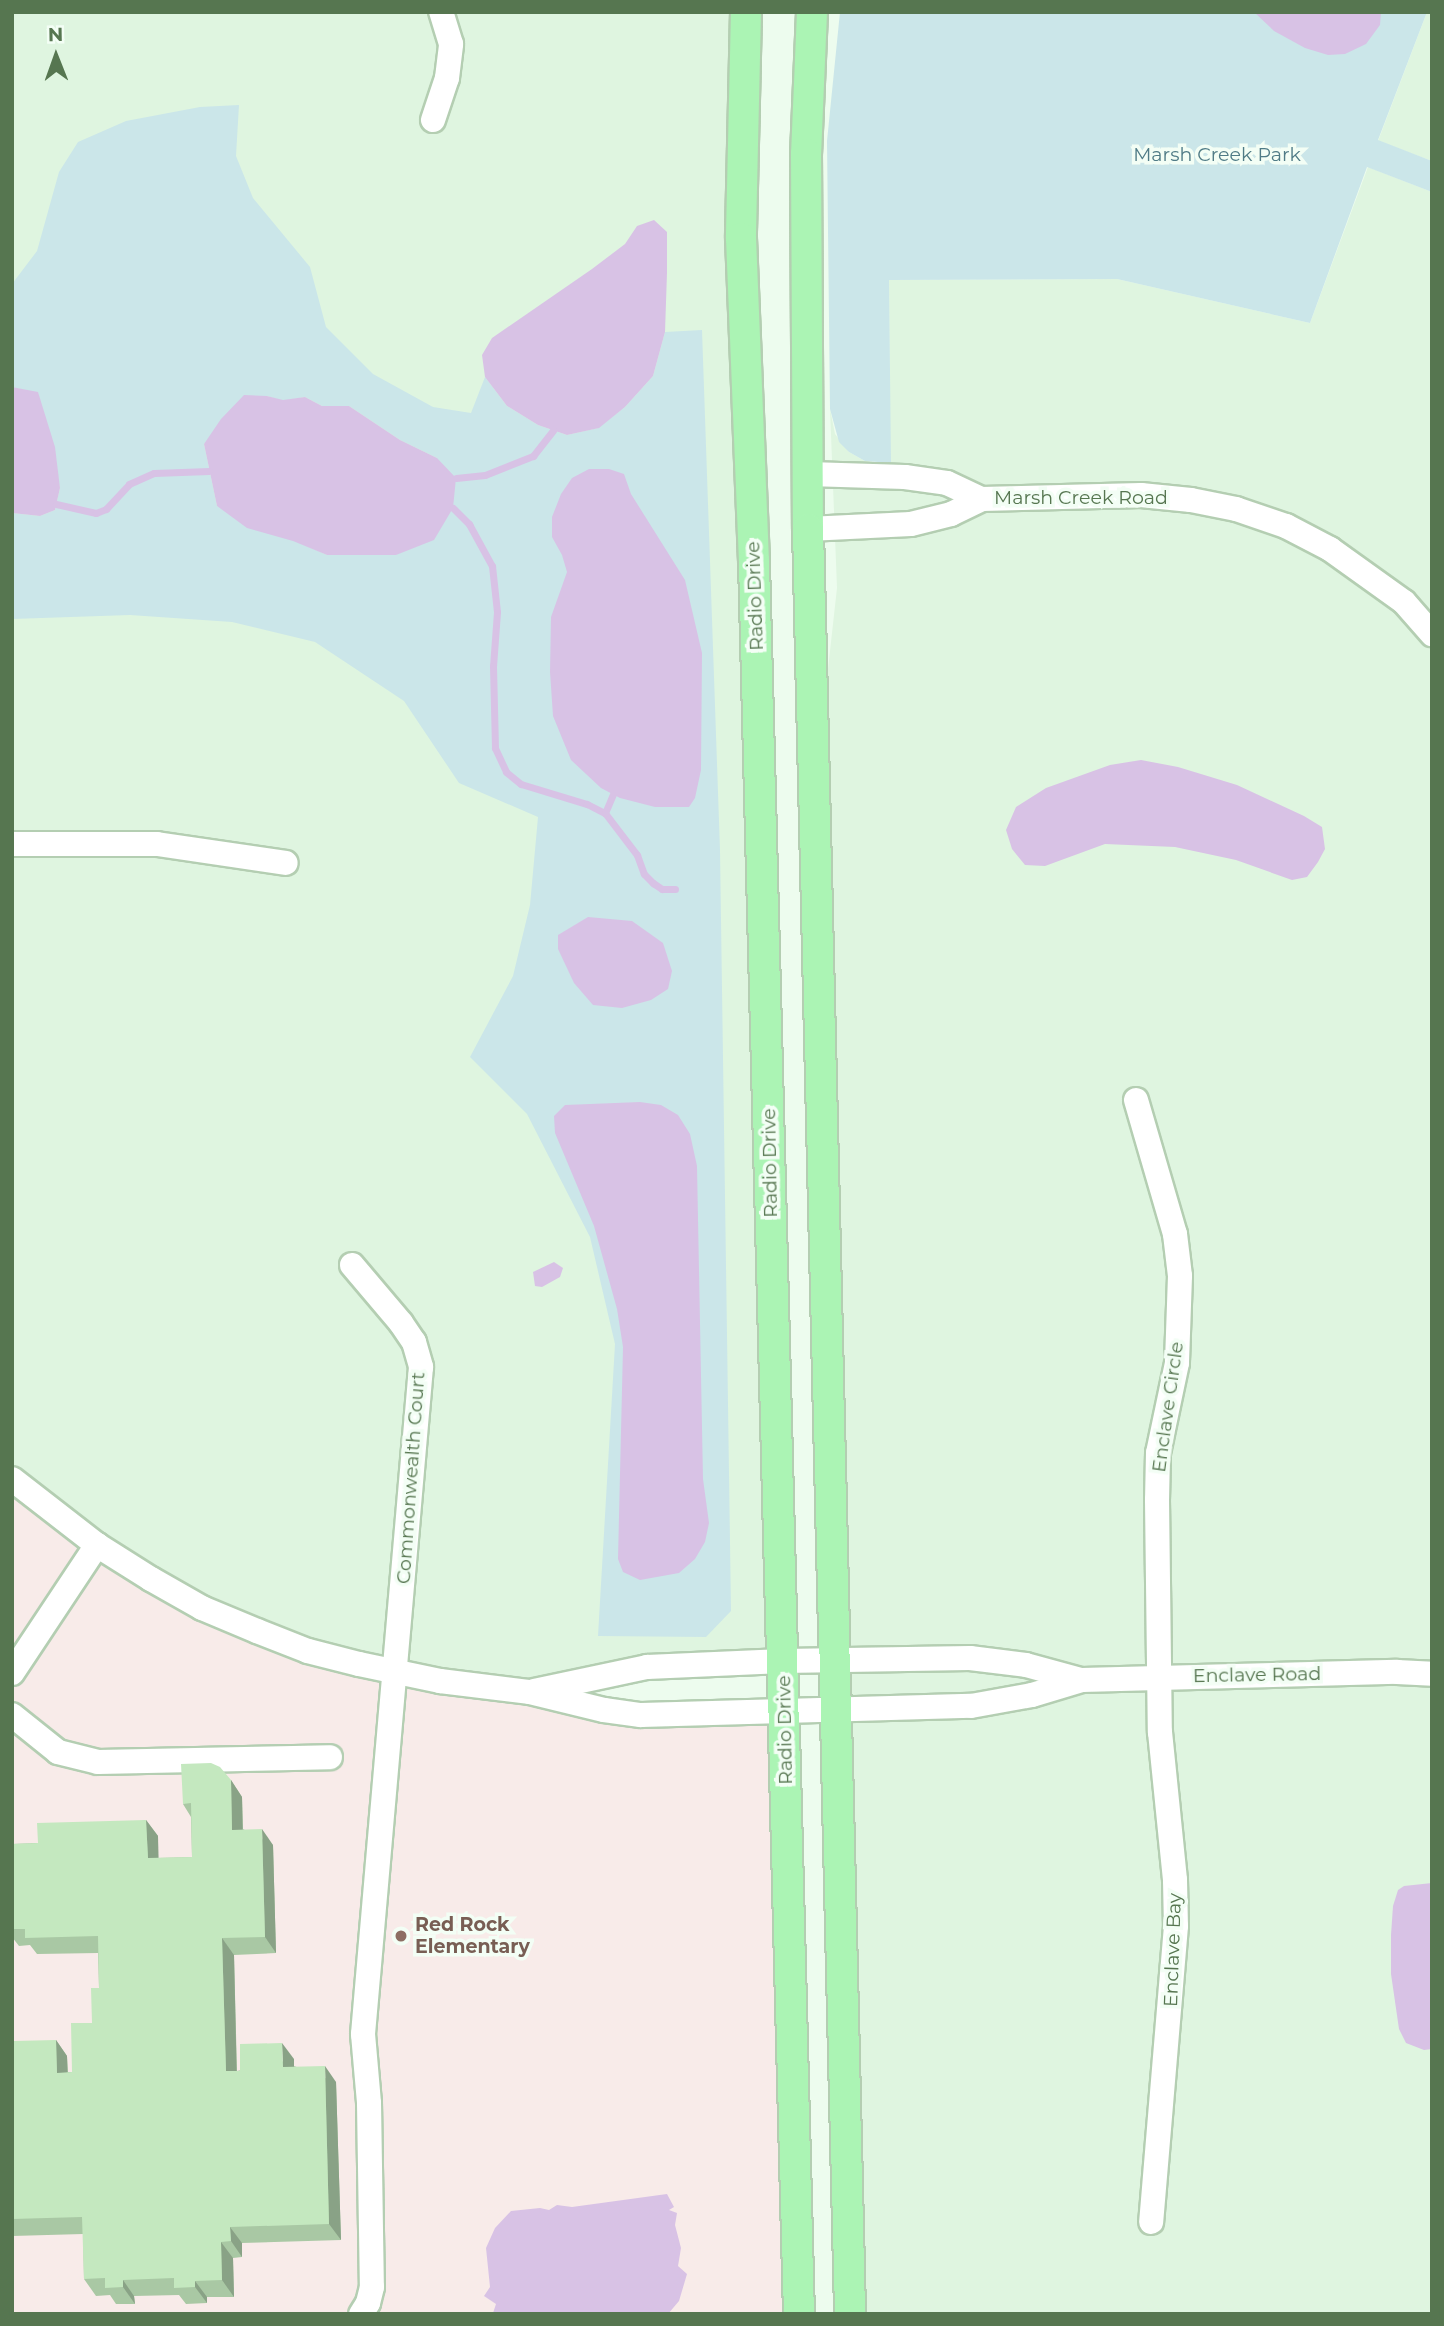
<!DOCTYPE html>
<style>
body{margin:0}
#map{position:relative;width:1444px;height:2326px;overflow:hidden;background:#edfcee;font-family:Montserrat,sans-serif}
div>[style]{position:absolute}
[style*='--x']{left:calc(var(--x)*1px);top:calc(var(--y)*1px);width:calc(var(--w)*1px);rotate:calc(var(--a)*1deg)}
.residential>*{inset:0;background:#dff5e0}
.education>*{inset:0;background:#f8ebe9}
.green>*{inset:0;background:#cbe6e9}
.water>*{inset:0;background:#d8c2e5}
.stream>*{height:7px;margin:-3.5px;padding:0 3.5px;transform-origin:3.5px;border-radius:3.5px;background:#d8c2e5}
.roads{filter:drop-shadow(2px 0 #b4ceb2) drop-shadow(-2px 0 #b4ceb2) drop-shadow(0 2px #b4ceb2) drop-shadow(0 -2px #b4ceb2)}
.minor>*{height:24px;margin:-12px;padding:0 12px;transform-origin:12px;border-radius:12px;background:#fff}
.major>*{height:30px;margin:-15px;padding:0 15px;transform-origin:15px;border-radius:15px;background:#abf4b4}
.wall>*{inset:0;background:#a9c8a4}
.shaded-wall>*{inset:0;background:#89a286}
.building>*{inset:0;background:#c4e8bf}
.dots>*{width:19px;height:19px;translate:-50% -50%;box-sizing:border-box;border:4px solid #f3fef5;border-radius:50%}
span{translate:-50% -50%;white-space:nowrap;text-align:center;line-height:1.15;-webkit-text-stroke:7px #f3fef5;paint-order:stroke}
.park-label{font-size:19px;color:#4f7b86}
.street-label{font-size:19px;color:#567650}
.education-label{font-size:19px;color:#785e54;font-weight:700}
.left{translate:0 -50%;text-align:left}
.frame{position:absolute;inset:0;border:14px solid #567650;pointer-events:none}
.north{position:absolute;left:21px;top:21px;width:70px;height:70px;-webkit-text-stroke:5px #f3fef5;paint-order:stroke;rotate:359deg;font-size:19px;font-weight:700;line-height:28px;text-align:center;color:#567650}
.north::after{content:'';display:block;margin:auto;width:24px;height:32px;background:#567650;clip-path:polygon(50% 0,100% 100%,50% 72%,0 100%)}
</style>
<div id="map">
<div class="residential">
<i style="clip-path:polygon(12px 12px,746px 12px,783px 1661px,530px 1692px,257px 1631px,12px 1479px)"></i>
<i style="clip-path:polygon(1427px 12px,1432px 12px,1432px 161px,1378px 141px)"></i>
<i style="clip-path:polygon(1368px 167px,1432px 192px,1432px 2314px,850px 2314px,814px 795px,837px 588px,830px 409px,835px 434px,849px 452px,865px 461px,890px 463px,889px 280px,1117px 279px,1310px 323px)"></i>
</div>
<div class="education">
<i style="clip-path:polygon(12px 1479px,257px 1631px,604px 1710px,784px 1713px,799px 2314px,12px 2314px)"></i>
</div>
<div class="green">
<i style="clip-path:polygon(840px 12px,1427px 12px,1378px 140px,1432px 161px,1432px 192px,1367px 167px,1310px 323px,1117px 279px,889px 280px,891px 463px,865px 461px,849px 452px,839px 442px,830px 409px,827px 141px)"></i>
<i style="clip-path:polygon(evenodd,239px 105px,236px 156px,253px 198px,310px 267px,326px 327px,373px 374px,433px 407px,471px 413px,485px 377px,507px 406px,538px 425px,567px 435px,598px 428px,625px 407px,653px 376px,665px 332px,702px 330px,720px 850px,731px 1611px,706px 1637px,598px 1636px,615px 1344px,590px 1237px,527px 1114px,470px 1057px,513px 976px,530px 905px,538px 817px,459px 783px,404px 701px,315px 642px,232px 622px,130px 615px,12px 619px,12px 513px,40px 516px,55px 510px,60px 488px,38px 393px,12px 387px,12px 284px,37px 251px,59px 172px,78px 142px,126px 121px,200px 107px,239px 105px,267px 396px,283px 401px,305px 397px,322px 406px,349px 406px,400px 440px,437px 458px,396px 555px,327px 555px,217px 506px,204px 444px,267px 396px)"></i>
</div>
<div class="water">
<i style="clip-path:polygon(1254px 12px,1381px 12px,1380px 25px,1366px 44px,1345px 54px,1328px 55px,1305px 48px,1274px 31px)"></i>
<i style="clip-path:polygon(654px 220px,667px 232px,667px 273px,665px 332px,653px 376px,625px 407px,599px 428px,567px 435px,538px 425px,507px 406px,485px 377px,482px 355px,492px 338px,592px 269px,625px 244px,637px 226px)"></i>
<i style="clip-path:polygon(12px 387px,38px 392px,55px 447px,60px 488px,55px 510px,40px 516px,12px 513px)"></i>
<i style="clip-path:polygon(244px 395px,267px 396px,283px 400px,305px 397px,322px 406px,349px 406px,400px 440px,437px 458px,456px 478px,453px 508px,434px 540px,396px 555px,327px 555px,293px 541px,247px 528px,217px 506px,204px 444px,221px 419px)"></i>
<i style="clip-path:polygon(589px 469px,609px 469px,624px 474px,631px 494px,685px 580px,702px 653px,701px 770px,695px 798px,689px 807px,655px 807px,620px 798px,601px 788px,571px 760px,553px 716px,550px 672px,551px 617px,567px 572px,562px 555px,552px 537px,552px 517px,561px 494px,572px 478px)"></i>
<i style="clip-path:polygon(1141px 760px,1178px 767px,1237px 785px,1304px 816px,1322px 827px,1325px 849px,1318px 862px,1307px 877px,1292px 880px,1236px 860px,1175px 847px,1105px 844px,1045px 866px,1025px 865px,1012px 849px,1006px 830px,1016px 807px,1046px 788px,1110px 765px)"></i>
<i style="clip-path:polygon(588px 917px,632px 921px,663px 943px,672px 971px,668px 989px,651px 1000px,622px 1008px,593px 1005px,574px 983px,558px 949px,558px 935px)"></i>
<i style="clip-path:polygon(640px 1102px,661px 1105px,678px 1115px,690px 1134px,697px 1166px,703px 1479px,709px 1523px,705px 1542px,695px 1559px,679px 1573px,640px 1580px,623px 1572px,618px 1559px,623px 1347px,617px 1309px,594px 1226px,555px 1133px,554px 1116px,565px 1105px)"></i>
<i style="clip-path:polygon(554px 1262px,563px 1268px,560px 1277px,542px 1287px,535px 1286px,533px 1272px)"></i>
<i style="clip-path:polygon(1432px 1883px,1432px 2049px,1424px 2050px,1406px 2043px,1399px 2029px,1391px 1974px,1391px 1935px,1393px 1906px,1398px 1890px,1404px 1886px)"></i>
<i style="clip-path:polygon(667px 2194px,674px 2207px,669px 2210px,677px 2213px,675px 2225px,681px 2248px,678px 2266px,687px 2274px,679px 2301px,668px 2314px,493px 2313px,496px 2304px,484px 2296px,490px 2287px,486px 2248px,495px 2228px,511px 2211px,540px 2208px,549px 2210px,557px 2205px,572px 2207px)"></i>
</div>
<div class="stream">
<i style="--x:456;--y:478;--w:29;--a:-6"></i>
<i style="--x:485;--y:475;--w:52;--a:-21.6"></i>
<i style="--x:533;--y:456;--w:33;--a:-52"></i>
<i style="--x:56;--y:504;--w:41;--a:12.7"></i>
<i style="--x:96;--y:513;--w:11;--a:-22"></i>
<i style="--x:106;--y:509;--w:34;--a:-47"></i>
<i style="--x:129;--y:484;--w:27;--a:-24"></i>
<i style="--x:154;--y:473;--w:55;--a:-2.1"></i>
<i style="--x:453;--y:508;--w:23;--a:45"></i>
<i style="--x:469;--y:524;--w:48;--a:61.3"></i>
<i style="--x:492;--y:566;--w:46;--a:83.8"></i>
<i style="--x:497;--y:612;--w:54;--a:94.2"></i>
<i style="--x:493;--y:666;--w:82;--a:88.6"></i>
<i style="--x:495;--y:748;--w:26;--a:65"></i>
<i style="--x:506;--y:772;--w:19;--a:39"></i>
<i style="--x:521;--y:784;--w:69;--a:16.9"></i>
<i style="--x:587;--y:804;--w:20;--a:27"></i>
<i style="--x:605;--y:813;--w:53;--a:52.7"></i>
<i style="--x:637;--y:855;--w:20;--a:70"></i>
<i style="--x:644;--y:874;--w:13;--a:45"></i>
<i style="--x:653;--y:883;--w:11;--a:34"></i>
<i style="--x:662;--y:889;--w:13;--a:0"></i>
<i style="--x:605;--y:813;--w:21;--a:-67"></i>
</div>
<div class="roads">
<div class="minor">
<i style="--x:433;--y:120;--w:44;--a:-71.6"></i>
<i style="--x:447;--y:78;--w:34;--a:-83"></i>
<i style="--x:451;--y:44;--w:34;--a:-107"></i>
<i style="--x:809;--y:474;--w:96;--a:1.8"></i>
<i style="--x:905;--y:477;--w:42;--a:8.1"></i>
<i style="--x:947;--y:483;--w:38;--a:25"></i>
<i style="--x:808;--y:529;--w:103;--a:-2.8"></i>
<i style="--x:911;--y:524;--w:41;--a:-14"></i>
<i style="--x:951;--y:514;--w:34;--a:-26"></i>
<i style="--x:982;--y:499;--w:159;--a:-1.4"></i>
<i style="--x:1141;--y:495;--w:50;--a:5.7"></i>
<i style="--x:1191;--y:500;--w:46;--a:11.3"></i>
<i style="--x:1236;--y:509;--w:53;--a:18.8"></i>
<i style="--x:1286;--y:526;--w:50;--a:27.6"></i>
<i style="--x:1330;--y:549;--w:91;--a:35.6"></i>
<i style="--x:1404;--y:602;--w:43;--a:48.8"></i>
<i style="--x:12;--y:844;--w:145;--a:0"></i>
<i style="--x:157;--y:844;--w:130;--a:8.4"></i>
<i style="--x:1136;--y:1100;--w:140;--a:73.8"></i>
<i style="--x:1175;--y:1234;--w:42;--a:83.2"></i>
<i style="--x:1180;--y:1276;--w:87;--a:92"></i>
<i style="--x:1177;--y:1363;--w:92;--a:101.9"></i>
<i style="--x:1158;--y:1453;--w:47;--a:91.2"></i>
<i style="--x:1157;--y:1500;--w:232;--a:89.3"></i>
<i style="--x:1160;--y:1732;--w:149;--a:84.2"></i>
<i style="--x:1175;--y:1880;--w:46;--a:88.8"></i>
<i style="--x:1176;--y:1926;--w:297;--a:94.8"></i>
<i style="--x:352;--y:1265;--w:76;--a:49.8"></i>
<i style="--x:401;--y:1323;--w:23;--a:56"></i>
<i style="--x:414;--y:1342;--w:26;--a:74"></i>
<i style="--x:421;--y:1367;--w:670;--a:94.97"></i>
<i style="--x:363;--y:2034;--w:69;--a:85"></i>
<i style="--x:369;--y:2103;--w:184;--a:89.1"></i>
<i style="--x:372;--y:2287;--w:16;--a:104"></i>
<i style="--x:368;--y:2303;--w:13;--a:122"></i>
<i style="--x:12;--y:1479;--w:108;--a:37.8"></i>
<i style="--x:97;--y:1545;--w:64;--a:32.2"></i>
<i style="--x:151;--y:1579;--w:59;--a:29.6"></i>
<i style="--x:202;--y:1608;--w:60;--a:22.7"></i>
<i style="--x:257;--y:1631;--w:55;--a:21.4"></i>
<i style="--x:308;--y:1651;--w:53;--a:14.3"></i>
<i style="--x:359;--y:1664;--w:83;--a:11.9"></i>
<i style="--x:440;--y:1681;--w:91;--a:7"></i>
<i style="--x:530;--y:1692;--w:76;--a:13.7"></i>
<i style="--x:604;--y:1710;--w:37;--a:8"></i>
<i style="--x:641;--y:1715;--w:330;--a:-1.6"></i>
<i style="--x:971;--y:1706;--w:62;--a:-10.2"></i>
<i style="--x:1032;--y:1695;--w:52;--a:-16.7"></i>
<i style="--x:1082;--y:1680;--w:315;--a:-1.5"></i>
<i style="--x:1397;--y:1672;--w:35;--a:3"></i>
<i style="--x:12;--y:1673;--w:154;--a:-56.4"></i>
<i style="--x:534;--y:1691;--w:116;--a:-12"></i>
<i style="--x:647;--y:1667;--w:136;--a:-2.5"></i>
<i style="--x:783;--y:1661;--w:187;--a:-0.9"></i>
<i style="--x:970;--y:1658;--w:56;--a:7.1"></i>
<i style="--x:1026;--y:1665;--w:57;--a:15.3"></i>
<i style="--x:12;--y:1715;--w:59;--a:38.8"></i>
<i style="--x:58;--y:1752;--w:41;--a:14"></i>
<i style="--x:98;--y:1762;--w:232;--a:-1.2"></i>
</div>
<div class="major">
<i style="--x:746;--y:12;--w:226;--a:91.3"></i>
<i style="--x:741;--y:238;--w:324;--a:87.7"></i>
<i style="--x:754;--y:562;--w:1753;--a:88.53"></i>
<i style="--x:812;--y:12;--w:142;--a:92.4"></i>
<i style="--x:806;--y:154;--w:375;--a:89.7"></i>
<i style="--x:808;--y:529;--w:1785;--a:88.65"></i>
</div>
</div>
<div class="wall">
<i style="clip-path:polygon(231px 1780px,242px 1797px,243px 1829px,273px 1845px,276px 1953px,234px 1955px,237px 2071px,294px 2059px,294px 2066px,336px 2082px,341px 2240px,242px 2243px,242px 2257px,233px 2258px,234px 2297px,207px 2297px,207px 2303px,186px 2304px,179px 2295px,134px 2296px,135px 2304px,116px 2304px,110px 2295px,96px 2296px,84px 2279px,83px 2234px,12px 2236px,12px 2068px,14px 2068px,56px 2040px,67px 2056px,68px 2072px,72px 2072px,92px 2023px,99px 1988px,98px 1953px,37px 1954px,30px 1945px,19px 1946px,12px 1937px,12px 1844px,38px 1843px,146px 1820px,158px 1836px,158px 1858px,192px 1857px,191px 1817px,183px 1804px)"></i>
</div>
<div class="shaded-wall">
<i style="clip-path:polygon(231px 1780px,242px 1797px,243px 1846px,232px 1830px)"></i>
<i style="clip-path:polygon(146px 1820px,158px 1836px,159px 1875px,148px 1858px)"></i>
<i style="clip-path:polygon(262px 1829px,273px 1845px,276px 1953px,265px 1937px)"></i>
<i style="clip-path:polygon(222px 1938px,234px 1955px,237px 2088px,226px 2071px)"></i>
<i style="clip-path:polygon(56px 2040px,67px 2056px,68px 2089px,57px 2073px)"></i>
<i style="clip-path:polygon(282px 2043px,294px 2059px,294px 2083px,283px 2067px)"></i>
<i style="clip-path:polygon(325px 2066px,336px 2082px,341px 2240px,329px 2224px)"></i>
<i style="clip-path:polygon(230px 2227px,242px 2243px,242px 2257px,231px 2241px)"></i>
<i style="clip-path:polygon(221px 2242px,233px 2258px,234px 2297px,222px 2280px)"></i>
<i style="clip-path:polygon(123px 2280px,134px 2296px,135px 2304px,123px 2287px)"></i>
<i style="clip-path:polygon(195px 2281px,207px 2297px,207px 2303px,195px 2287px)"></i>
</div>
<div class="building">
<i style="clip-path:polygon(211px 1763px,220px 1767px,231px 1780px,232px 1830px,262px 1829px,265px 1937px,222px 1938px,226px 2071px,240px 2071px,240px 2044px,282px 2043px,283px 2067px,325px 2066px,329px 2224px,230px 2227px,231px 2241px,221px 2242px,222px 2280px,195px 2281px,195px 2287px,174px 2288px,174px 2278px,123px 2280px,123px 2287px,105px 2288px,105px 2278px,84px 2279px,82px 2217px,12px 2219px,12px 2068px,14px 2068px,14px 2041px,56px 2040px,57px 2073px,72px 2072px,71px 2023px,92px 2023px,91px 1988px,99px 1988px,98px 1936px,25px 1938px,25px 1929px,12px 1929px,12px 1844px,38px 1843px,37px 1823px,146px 1820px,148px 1858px,192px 1857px,191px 1803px,183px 1804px,181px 1764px)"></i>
</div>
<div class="dots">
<i style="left:401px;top:1936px;background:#8d6e63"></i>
</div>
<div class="park-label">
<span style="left:1217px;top:155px">Marsh Creek Park</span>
</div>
<div class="street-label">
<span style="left:1081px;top:498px">Marsh Creek Road</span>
<span style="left:755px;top:596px;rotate:-92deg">Radio Drive</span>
<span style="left:770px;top:1163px;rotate:-91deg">Radio Drive</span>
<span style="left:1168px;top:1407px;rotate:-82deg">Enclave Circle</span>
<span style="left:411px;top:1478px;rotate:-86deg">Commonwealth Court</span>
<span style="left:1257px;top:1675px;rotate:-1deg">Enclave Road</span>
<span style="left:785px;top:1730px;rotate:-91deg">Radio Drive</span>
<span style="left:1173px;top:1950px;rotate:-88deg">Enclave Bay</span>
</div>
<div class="education-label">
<span class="left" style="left:415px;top:1936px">Red Rock<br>Elementary</span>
</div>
<div class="frame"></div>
<div class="north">N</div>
</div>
